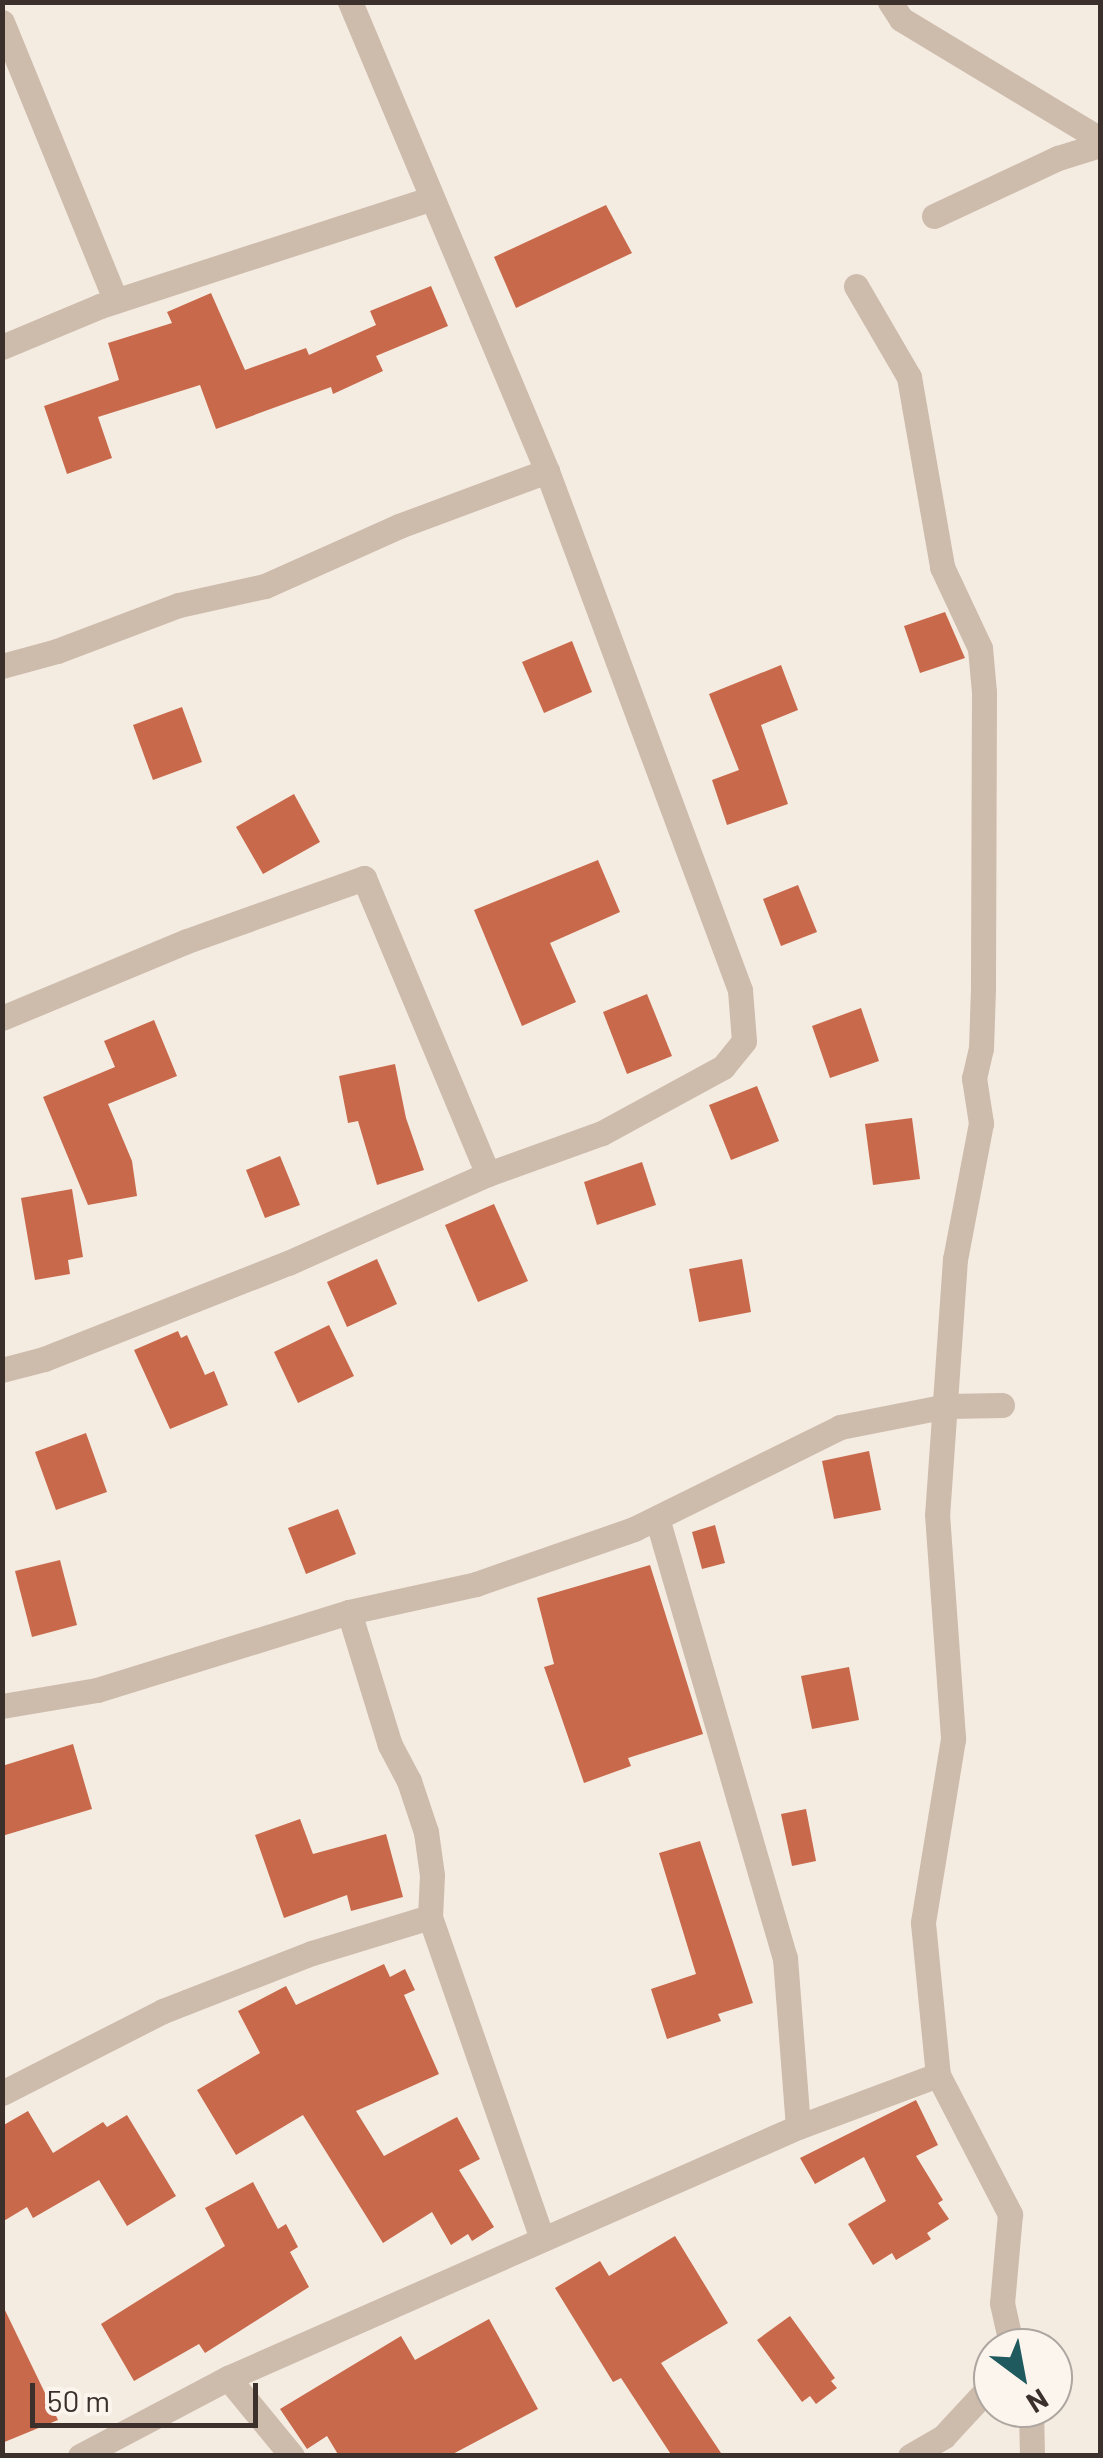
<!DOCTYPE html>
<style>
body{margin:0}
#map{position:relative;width:1103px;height:2458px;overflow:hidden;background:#f4ebe1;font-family:Barlow,sans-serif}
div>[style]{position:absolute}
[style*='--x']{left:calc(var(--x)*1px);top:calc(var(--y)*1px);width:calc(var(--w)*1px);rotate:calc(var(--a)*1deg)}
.building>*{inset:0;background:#c8694b}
.minor>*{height:25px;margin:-12.5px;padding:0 12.5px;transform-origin:12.5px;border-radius:12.5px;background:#cdbbac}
span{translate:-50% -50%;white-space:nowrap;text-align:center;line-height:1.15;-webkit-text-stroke:10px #fbf5ee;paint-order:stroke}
.frame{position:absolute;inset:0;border:5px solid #3b302b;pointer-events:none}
.north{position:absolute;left:973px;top:2328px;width:100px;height:100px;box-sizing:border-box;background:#fbf5ee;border:2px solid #aea6a0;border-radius:50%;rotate:148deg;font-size:28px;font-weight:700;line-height:40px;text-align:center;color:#3b302b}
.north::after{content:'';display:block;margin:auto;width:35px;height:45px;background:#1f5a5e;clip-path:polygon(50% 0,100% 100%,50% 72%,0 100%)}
.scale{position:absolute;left:30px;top:2383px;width:228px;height:45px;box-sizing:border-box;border:5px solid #3b302b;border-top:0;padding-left:12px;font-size:30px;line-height:35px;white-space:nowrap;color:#3b302b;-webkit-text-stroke:8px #fbf5ee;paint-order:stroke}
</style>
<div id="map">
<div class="building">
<i style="clip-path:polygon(606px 205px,632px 253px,516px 308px,494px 257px)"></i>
<i style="clip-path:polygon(431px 286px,448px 326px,376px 356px,383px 371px,333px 394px,331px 387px,216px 429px,200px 385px,98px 417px,112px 458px,67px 474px,44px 406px,119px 380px,108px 343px,172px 323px,167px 312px,211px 293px,245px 370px,306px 348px,309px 355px,376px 325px,370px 311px)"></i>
<i style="clip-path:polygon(945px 612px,965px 658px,920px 673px,904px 626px)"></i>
<i style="clip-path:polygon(572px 641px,592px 692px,544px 713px,522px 662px)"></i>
<i style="clip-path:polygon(781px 665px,798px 710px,761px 725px,788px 804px,727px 825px,712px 780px,739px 770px,709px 694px)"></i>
<i style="clip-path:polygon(182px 707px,202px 762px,153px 780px,133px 725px)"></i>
<i style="clip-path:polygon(294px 794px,320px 842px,263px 874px,236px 827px)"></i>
<i style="clip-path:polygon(598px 860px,620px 912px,550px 943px,576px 1002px,522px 1026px,474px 910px)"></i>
<i style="clip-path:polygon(798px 885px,817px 932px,781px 946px,763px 899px)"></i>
<i style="clip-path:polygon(647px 994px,672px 1056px,627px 1074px,603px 1012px)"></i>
<i style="clip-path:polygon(861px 1008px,879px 1061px,830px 1078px,812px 1026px)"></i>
<i style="clip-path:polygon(154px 1020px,177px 1076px,108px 1104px,132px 1161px,137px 1196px,88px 1205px,43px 1097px,115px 1067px,104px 1041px)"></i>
<i style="clip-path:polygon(395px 1064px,406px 1118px,424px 1170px,377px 1185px,358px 1121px,348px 1123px,339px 1076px)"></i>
<i style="clip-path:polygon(757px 1086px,779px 1141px,731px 1160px,709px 1105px)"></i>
<i style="clip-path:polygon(912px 1118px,920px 1179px,873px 1185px,865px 1124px)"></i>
<i style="clip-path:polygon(280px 1156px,300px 1205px,265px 1218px,246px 1170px)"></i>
<i style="clip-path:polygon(642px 1162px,656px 1205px,597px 1225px,584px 1182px)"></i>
<i style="clip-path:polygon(72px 1189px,83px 1257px,68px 1260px,70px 1274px,35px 1280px,21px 1198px)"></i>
<i style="clip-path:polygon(494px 1204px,528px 1281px,478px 1302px,445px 1225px)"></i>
<i style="clip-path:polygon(377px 1259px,397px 1304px,347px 1327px,327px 1282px)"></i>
<i style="clip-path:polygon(742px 1259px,751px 1312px,699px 1322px,689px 1269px)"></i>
<i style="clip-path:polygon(329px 1325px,354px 1376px,298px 1403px,274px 1352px)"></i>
<i style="clip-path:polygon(178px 1331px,181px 1338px,187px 1335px,205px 1375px,214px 1371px,228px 1405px,170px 1429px,134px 1350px)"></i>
<i style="clip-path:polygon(86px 1433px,107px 1492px,56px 1510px,35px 1452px)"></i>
<i style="clip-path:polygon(869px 1451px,881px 1510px,834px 1519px,822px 1461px)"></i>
<i style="clip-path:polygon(338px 1509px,356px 1554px,306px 1574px,288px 1528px)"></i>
<i style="clip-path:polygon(715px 1525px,725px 1563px,702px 1569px,692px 1532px)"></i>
<i style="clip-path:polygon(60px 1560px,77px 1625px,32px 1637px,15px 1571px)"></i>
<i style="clip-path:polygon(650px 1565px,703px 1734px,628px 1758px,631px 1766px,584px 1783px,544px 1667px,554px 1664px,537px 1598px)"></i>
<i style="clip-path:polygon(849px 1667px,859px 1720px,812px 1729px,801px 1676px)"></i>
<i style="clip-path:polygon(73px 1744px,92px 1809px,2px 1836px,2px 1766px)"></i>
<i style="clip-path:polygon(806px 1809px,816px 1861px,792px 1866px,781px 1814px)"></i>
<i style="clip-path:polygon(300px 1819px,313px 1854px,386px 1834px,403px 1897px,351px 1911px,347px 1895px,284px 1918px,255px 1835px)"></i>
<i style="clip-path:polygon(700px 1841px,753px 2003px,718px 2014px,721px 2021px,667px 2039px,651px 1989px,696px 1974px,659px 1853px)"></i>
<i style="clip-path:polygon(384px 1964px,390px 1977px,405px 1969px,415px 1990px,404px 1995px,439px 2074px,356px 2111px,384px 2156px,457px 2117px,480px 2159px,459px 2170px,494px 2227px,472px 2241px,468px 2234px,451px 2245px,432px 2212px,383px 2243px,303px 2115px,236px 2155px,197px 2090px,260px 2053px,238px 2011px,286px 1986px,296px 2005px)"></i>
<i style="clip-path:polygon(916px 2100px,938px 2145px,916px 2156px,943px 2200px,938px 2203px,949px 2219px,927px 2233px,931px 2239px,896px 2260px,892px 2253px,873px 2265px,848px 2224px,886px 2201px,864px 2157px,815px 2184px,800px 2158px)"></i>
<i style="clip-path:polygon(28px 2111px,53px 2153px,103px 2122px,107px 2127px,127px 2115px,176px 2196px,127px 2226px,99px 2180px,33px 2218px,27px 2207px,2px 2222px,2px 2126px)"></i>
<i style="clip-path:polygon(253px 2182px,278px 2229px,286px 2224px,298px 2247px,290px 2252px,309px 2287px,205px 2353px,199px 2344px,134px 2381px,101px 2324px,225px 2246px,205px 2208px)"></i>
<i style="clip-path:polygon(675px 2236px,728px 2323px,661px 2363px,723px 2456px,672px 2456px,621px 2378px,613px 2382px,555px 2288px,600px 2261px,609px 2276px)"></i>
<i style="clip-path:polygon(2px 2304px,58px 2420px,2px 2443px)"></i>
<i style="clip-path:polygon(790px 2316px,835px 2378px,831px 2381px,837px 2388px,816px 2404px,810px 2396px,802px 2402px,757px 2340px)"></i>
<i style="clip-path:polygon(489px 2319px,538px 2409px,449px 2456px,339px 2456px,327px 2436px,307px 2449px,280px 2409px,401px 2336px,415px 2360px)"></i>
</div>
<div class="minor">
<i style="--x:890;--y:2;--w:20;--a:57"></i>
<i style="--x:901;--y:19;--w:232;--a:31.1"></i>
<i style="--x:2;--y:22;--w:301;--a:67.8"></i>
<i style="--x:934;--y:216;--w:137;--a:-25.1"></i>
<i style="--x:1058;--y:158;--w:44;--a:-17.2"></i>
<i style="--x:856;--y:286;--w:105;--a:59.8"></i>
<i style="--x:909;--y:377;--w:193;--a:80.1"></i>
<i style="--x:942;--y:567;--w:89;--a:64.9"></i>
<i style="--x:980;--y:648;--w:44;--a:84.8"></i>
<i style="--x:984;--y:692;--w:296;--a:90.2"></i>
<i style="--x:983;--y:988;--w:60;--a:91.9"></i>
<i style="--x:981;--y:1048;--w:31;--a:103"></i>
<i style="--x:974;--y:1078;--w:46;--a:81.2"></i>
<i style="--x:981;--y:1123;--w:138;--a:100.8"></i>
<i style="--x:955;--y:1259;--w:256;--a:94"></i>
<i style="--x:937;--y:1514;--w:226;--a:85.9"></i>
<i style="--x:953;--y:1739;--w:186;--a:99.3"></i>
<i style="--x:923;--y:1923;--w:153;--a:84.4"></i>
<i style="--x:938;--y:2075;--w:157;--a:62.6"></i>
<i style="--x:1010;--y:2214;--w:89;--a:95.1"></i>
<i style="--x:1002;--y:2303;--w:46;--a:77.5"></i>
<i style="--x:2;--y:347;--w:106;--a:-22.7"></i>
<i style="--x:100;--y:306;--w:347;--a:-18"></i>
<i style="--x:2;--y:666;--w:57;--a:-15.3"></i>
<i style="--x:57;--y:651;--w:130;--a:-20.7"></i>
<i style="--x:179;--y:605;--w:88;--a:-12.5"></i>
<i style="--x:265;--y:586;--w:147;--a:-24.1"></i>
<i style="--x:399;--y:526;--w:158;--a:-20.4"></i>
<i style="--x:2;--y:1018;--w:200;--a:-22.6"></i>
<i style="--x:187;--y:941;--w:188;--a:-19.6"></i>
<i style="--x:364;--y:878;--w:321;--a:67.3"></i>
<i style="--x:2;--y:1370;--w:43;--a:-14.7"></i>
<i style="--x:44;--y:1359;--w:262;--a:-21.5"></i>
<i style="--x:288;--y:1263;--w:219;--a:-24"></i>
<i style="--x:488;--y:1174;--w:121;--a:-19.8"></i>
<i style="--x:602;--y:1133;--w:138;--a:-28.6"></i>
<i style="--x:723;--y:1067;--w:33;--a:-51"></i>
<i style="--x:744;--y:1041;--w:51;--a:-94.5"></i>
<i style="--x:740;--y:990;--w:554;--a:-110.4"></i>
<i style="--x:547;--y:471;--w:509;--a:-112.78"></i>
<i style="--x:657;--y:1518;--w:458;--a:73.8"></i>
<i style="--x:785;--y:1958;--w:169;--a:85.6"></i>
<i style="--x:349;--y:1612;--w:139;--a:72.9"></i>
<i style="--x:390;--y:1745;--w:41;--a:62.2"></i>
<i style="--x:409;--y:1781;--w:54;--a:71.6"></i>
<i style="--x:426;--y:1832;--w:43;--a:82.1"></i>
<i style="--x:432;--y:1875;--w:42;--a:92.7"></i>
<i style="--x:430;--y:1917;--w:341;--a:70.8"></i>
<i style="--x:2;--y:1706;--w:96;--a:-9.6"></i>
<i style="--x:97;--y:1690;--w:264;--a:-17.2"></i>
<i style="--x:349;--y:1612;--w:130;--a:-12.4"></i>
<i style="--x:476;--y:1584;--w:167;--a:-19.2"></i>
<i style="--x:634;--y:1529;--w:230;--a:-26.3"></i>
<i style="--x:840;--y:1427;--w:109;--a:-11.1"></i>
<i style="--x:947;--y:1406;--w:55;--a:-1"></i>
<i style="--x:2;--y:2093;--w:181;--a:-27"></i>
<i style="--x:163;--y:2011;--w:160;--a:-21.3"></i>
<i style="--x:312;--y:1953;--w:123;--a:-17"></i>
<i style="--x:228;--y:2378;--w:101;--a:50.6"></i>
<i style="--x:1031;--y:2408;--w:48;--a:88.8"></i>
<i style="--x:80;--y:2456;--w:167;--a:-27.8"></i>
<i style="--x:228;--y:2378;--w:623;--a:-23.77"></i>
<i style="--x:798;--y:2127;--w:149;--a:-20.4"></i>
<i style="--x:910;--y:2456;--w:39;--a:-30"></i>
<i style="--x:944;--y:2436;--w:72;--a:-47.2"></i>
</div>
<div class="frame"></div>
<div class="north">N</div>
<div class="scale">50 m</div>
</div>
